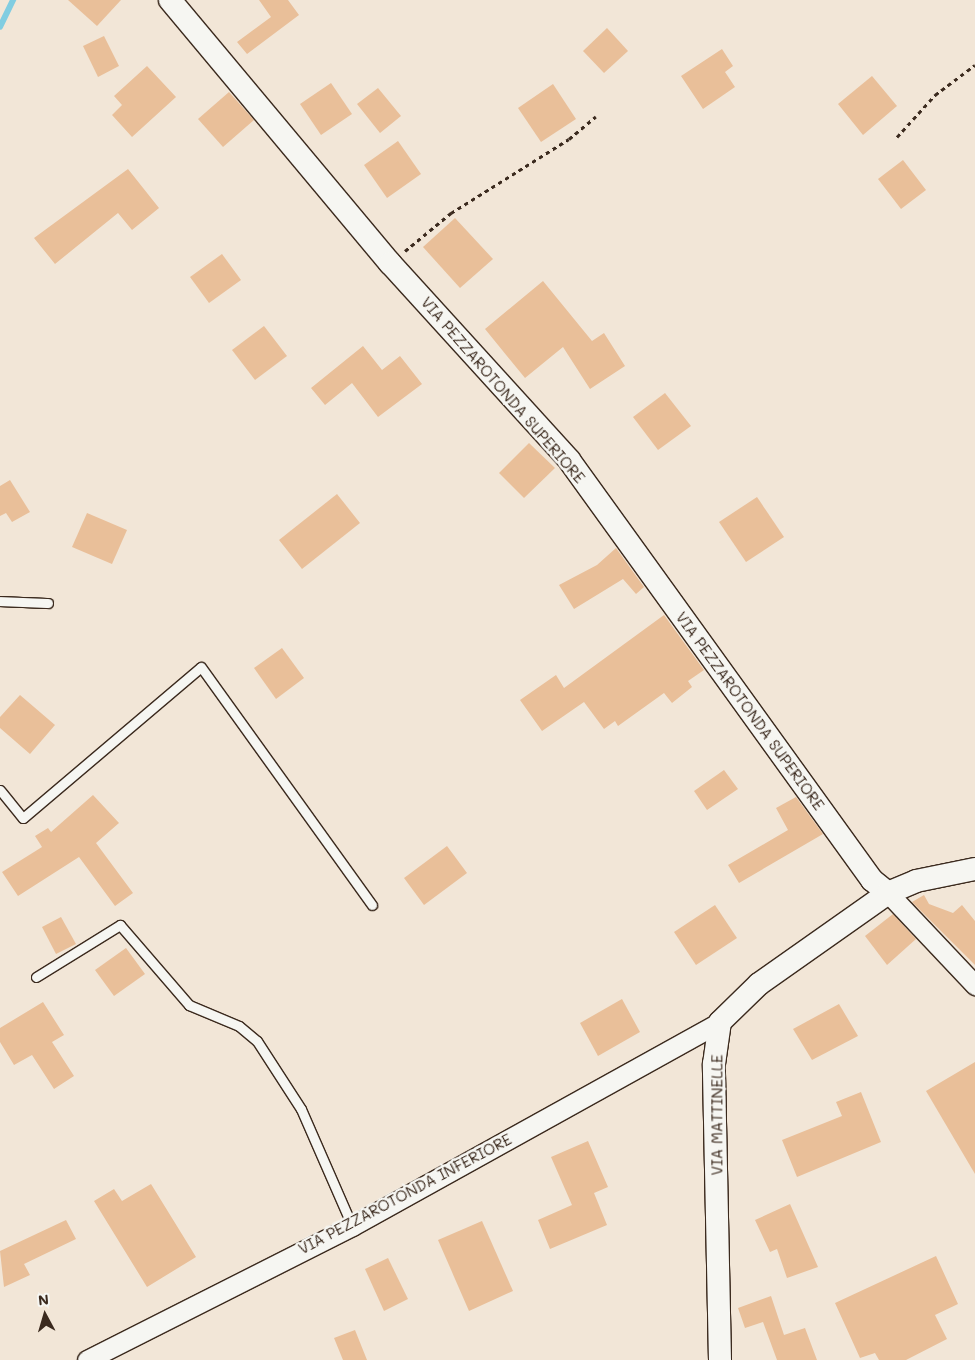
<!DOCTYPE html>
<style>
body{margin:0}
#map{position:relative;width:975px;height:1360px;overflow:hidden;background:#f2e6d7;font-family:Mali,sans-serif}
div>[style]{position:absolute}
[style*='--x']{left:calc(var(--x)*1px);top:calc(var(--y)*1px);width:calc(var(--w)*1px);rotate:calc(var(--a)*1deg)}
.stream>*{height:5.5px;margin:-2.75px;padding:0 2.75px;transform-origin:2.75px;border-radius:2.75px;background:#81cde1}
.building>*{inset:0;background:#e9bf99}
.path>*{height:3px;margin-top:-1.5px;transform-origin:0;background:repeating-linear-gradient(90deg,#3b2a1e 0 4px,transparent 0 8px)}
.roads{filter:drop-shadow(1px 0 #3b2a1e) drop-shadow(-1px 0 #3b2a1e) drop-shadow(0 1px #3b2a1e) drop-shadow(0 -1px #3b2a1e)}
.service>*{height:9px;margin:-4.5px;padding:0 4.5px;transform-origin:4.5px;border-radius:4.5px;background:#f6f6f2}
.minor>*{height:19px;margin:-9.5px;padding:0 9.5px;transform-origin:9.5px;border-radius:9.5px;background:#f6f6f2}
.tertiary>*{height:22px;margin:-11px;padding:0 11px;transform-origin:11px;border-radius:11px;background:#f6f6f2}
span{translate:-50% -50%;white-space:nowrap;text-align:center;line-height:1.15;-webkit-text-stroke:5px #f6f6f2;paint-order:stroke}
.street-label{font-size:15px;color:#3b2a1e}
.north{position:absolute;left:20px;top:1290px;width:50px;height:50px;-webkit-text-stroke:4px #f6f6f2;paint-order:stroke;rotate:354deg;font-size:14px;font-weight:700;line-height:20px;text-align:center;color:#3b2a1e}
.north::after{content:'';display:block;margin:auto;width:18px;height:22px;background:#3b2a1e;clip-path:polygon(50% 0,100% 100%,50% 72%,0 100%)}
</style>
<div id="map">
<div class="stream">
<i style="--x:0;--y:27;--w:30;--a:-64"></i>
</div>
<div class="building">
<i style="clip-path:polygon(68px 0,121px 0,97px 26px)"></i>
<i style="clip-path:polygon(259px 0,288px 0,299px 15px,247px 54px,237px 42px,271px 17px)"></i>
<i style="clip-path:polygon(607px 28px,628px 51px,604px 73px,583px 51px)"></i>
<i style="clip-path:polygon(104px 36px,119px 66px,98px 77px,83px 46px)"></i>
<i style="clip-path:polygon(722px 49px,733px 66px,725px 72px,735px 87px,703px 109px,681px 76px)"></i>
<i style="clip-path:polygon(147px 66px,176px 97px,132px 137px,112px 115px,122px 105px,114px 96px)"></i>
<i style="clip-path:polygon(872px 76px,897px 106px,863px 135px,838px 104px)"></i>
<i style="clip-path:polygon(331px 83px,352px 114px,321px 135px,300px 104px)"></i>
<i style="clip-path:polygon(553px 84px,576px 119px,541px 142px,518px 108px)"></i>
<i style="clip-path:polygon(378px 88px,401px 116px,380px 133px,357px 104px)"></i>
<i style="clip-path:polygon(229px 92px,254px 120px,223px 147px,198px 119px)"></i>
<i style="clip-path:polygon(398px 141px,421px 174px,387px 198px,364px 165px)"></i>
<i style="clip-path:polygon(903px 160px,926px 190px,901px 209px,878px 179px)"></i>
<i style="clip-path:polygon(128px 169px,159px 208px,132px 230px,118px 213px,55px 264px,34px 238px)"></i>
<i style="clip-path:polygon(455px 218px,493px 259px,460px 288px,423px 247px)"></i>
<i style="clip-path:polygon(222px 254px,241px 280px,209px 303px,190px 277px)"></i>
<i style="clip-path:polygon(543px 281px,592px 341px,604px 333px,625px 366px,590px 389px,563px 347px,525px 378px,485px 329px)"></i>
<i style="clip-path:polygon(264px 326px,287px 356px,255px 380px,232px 350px)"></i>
<i style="clip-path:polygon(363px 346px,382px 370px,400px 356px,422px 384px,378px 417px,352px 383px,325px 405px,311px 388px)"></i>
<i style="clip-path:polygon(665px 393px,691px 426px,658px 450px,633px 417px)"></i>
<i style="clip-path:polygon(529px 443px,555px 468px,524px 498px,499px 473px)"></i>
<i style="clip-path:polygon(10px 480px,30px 512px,12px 522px,6px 513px,0 516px,0 486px)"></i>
<i style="clip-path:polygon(337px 494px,360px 523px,302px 569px,279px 540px)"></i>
<i style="clip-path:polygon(757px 497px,784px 537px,746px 562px,719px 522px)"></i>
<i style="clip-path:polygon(87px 513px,127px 530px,112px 564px,72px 547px)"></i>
<i style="clip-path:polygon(616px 548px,644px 587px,636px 594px,623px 579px,574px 609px,559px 585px,597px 565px)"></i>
<i style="clip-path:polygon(664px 615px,704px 670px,688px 681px,692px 687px,672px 703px,664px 693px,618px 726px,615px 721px,604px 729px,584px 702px,542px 731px,520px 700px,556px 675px,564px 688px)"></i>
<i style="clip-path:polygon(282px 648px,304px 678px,276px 699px,254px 668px)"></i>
<i style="clip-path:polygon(20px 695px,55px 725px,30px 754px,0 728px,0 717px)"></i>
<i style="clip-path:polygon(724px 770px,738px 789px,707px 810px,694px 791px)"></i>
<i style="clip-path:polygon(93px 795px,119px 823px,96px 843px,133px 893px,115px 906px,79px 857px,18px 896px,2px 872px,42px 847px,35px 836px,48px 828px,51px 832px)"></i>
<i style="clip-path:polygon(796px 797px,823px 834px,739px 883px,728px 865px,788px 830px,776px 808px)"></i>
<i style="clip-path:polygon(447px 846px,467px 873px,424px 905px,404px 878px)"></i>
<i style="clip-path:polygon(924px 895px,929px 904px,953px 913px,962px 905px,975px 921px,975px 965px,912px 902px)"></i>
<i style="clip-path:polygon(715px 905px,737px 938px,696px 965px,674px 932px)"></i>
<i style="clip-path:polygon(893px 914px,916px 939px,887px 965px,865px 936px)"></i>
<i style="clip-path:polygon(61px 917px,76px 944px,56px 954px,42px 927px)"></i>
<i style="clip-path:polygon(126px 948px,145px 974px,114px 996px,95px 970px)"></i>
<i style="clip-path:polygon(622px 999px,640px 1032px,598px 1056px,580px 1023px)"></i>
<i style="clip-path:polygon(43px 1002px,64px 1035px,52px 1042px,74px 1076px,54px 1089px,32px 1055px,14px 1065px,0 1042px,0 1028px)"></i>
<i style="clip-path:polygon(839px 1004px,858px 1036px,812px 1060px,793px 1029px)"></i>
<i style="clip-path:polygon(975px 1062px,975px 1174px,926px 1091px)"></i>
<i style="clip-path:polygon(861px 1092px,881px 1142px,797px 1177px,782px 1140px,842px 1116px,836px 1102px)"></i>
<i style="clip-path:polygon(588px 1141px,608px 1187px,594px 1193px,607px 1225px,550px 1249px,538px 1220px,572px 1205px,551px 1157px)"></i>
<i style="clip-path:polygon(151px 1184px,196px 1257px,147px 1287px,94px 1201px,114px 1189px,122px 1201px)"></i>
<i style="clip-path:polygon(790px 1204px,818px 1267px,787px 1278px,777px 1249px,770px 1252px,755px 1220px)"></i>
<i style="clip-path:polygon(66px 1220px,76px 1239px,24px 1264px,30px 1275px,4px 1287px,0 1251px)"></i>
<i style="clip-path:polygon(482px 1221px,513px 1291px,469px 1311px,438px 1240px)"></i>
<i style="clip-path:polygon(936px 1256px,958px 1304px,935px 1315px,947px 1339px,906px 1360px,879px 1360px,875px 1353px,860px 1358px,835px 1303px)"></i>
<i style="clip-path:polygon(388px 1258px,408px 1299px,384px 1311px,365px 1269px)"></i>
<i style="clip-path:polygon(771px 1296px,784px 1335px,805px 1328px,817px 1360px,777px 1360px,763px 1322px,745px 1328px,738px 1308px)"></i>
<i style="clip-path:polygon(355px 1330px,367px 1360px,343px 1360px,334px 1338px)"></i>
</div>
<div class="path">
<i style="--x:897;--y:137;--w:57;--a:-47.9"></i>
<i style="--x:935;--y:95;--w:50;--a:-36.9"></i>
<i style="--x:405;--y:251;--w:60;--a:-39.6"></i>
<i style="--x:451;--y:213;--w:139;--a:-32.1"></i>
<i style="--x:569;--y:139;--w:35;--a:-40"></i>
</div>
<div class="roads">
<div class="service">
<i style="--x:0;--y:601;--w:48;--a:2.4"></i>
<i style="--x:0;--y:790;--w:36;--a:51"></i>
<i style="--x:23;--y:818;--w:233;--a:-40.3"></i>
<i style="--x:201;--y:667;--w:293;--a:54.3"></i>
<i style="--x:36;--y:977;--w:99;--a:-31.8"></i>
<i style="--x:120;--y:925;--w:106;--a:49.2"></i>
<i style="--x:189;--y:1005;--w:54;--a:22.8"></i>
<i style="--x:239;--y:1026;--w:23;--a:40"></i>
<i style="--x:257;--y:1041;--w:81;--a:57.1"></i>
<i style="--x:301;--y:1109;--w:128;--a:66.4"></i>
</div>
<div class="minor">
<i style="--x:888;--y:893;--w:127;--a:46.6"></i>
<i style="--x:87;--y:1360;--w:297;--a:-26.8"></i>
<i style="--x:352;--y:1226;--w:421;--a:-29"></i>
</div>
<div class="tertiary">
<i style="--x:170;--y:0;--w:343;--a:50.1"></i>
<i style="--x:390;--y:263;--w:266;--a:47.7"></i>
<i style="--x:569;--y:460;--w:518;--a:54.19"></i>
<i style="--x:872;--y:880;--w:21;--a:39"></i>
<i style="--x:720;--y:1360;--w:296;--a:-91.2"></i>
<i style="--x:714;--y:1064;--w:42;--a:-81.9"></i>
<i style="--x:720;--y:1022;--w:54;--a:-44.3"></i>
<i style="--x:759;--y:984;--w:158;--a:-35.2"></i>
<i style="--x:888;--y:893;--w:30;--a:-23"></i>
<i style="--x:916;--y:881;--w:60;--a:-11.5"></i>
</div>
</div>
<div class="street-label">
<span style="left:503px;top:390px;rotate:49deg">VIA PEZZAROTONDA SUPERIORE</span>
<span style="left:750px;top:711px;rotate:54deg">VIA PEZZAROTONDA SUPERIORE</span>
<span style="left:717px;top:1115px;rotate:-90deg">VIA MATTINELLE</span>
<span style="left:405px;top:1194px;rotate:-28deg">VIA PEZZAROTONDA INFERIORE</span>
</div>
<div class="north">N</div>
</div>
